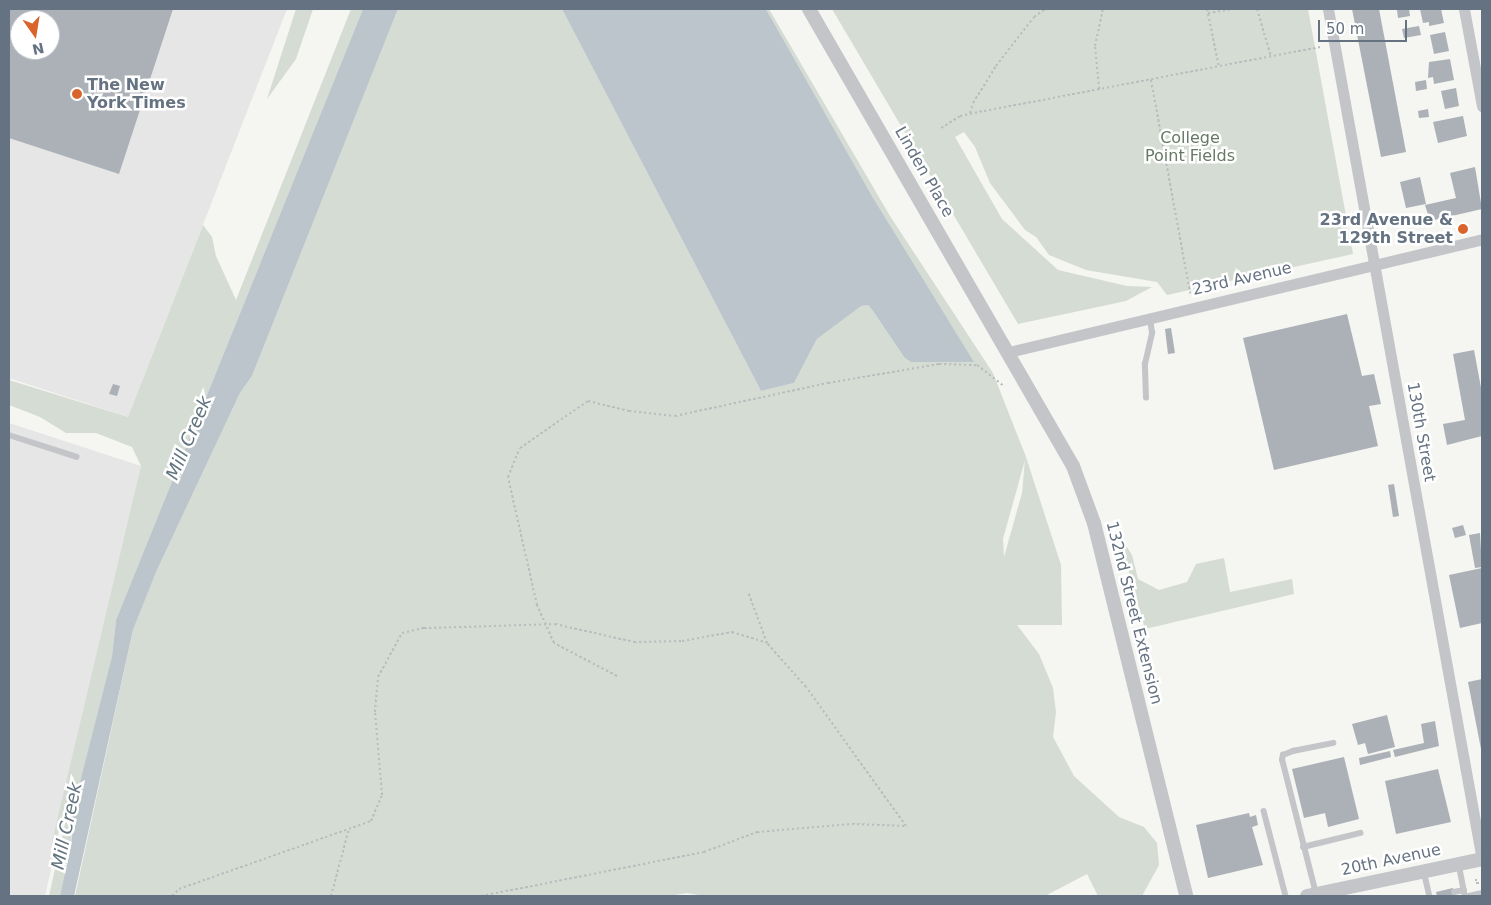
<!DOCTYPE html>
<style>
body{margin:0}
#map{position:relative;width:1491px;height:905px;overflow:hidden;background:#f5f5f1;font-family:"DejaVu Sans",sans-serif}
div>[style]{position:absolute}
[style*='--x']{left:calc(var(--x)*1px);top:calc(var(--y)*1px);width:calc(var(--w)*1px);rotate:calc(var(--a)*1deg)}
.built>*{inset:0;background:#e5e6e5}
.green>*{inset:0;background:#d5dcd3}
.water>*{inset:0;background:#bcc5cb}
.building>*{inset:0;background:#abb1b7}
.path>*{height:2px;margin-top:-1px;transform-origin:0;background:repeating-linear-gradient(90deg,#babcbe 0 2.5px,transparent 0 5px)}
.service>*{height:5.5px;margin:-2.75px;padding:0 2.75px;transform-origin:2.75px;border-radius:2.75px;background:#c3c5c9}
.minor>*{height:11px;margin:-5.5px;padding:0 5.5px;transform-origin:5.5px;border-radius:5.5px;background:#c3c5c9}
.tertiary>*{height:14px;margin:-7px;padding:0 7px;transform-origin:7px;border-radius:7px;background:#c3c5c9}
.dots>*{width:14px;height:14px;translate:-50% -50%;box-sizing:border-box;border:2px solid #fff;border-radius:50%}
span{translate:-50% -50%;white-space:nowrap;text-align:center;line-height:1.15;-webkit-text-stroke:5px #fff;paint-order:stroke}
.poi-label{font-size:16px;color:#657281;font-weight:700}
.left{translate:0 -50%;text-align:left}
.right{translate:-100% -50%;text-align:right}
.park-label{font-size:16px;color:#667964}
.street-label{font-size:16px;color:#657281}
.water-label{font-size:18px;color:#61737e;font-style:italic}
.frame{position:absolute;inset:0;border:10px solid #657281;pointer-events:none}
.north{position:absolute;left:10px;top:10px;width:50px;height:50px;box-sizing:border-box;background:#fff;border:1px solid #c1c7cd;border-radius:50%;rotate:167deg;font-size:14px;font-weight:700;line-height:20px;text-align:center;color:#657281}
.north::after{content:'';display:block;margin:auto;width:18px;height:22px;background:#da652c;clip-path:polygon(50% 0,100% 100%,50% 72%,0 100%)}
.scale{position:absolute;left:1318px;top:20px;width:89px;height:22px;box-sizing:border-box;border:2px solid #657281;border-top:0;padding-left:6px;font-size:15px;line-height:18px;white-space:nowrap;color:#657281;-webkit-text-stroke:4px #fff;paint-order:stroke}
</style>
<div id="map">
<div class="built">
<i style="clip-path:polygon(evenodd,9px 9px,287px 9px,128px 417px,9px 378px,9px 9px,20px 20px,50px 20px,50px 50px,20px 50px,20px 20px)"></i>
<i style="clip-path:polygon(9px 423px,141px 466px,45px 896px,9px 896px)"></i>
</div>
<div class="green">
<i style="clip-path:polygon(296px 9px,313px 9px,296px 59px,267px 99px)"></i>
<i style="clip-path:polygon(351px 9px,363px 9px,116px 620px,112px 656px,70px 825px,72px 840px,60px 896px,49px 896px,67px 815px,51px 846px,141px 466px,132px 447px,96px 433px,66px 433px,40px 417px,9px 405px,9px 380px,128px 417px,203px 225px,212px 237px,216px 256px,236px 300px)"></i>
<i style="clip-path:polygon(evenodd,398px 9px,562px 9px,761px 391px,794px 383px,817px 339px,860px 306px,868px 305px,873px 311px,904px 357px,973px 361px,872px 196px,766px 9px,769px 9px,890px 216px,993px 373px,1026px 457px,1061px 565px,1062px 625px,1017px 625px,1039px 654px,1053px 688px,1056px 712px,1053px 737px,1074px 776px,1119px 817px,1144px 827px,1157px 843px,1159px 865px,1142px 896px,1098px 896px,1087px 874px,1045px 896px,704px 896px,687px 893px,669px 896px,75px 896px,133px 630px,157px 570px,240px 393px,252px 376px,398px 9px,1025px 460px,1022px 493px,1004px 557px,1003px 539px,1025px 460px)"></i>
<i style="clip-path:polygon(832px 9px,1308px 9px,1353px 254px,1167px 295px,1157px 282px,1086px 270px,1049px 255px,1036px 237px,1025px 230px,990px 183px,975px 147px,964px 132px,955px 137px,1002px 219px,1058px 270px,1127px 286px,1152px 287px,1126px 301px,1018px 324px)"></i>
<i style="clip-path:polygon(1118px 533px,1132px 555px,1138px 579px,1159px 590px,1187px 582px,1196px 564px,1224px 558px,1230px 592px,1292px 579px,1294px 594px,1145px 629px)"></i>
</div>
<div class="water">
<i style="clip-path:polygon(363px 9px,398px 9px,252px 376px,240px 393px,157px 570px,133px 630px,74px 896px,60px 896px,72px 840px,72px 814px,112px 656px,116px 620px)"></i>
<i style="clip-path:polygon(562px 9px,766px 9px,872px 196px,974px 362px,911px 362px,904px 357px,873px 311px,868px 305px,861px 306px,817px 339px,794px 383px,761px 391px)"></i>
</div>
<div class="building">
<i style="clip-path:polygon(evenodd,9px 9px,173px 9px,119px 174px,9px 138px,9px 9px,20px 20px,50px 20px,50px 50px,20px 50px,20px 20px)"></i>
<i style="clip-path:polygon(1352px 9px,1379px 9px,1406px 152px,1381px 157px)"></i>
<i style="clip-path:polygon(1409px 9px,1410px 16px,1398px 18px,1397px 10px)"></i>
<i style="clip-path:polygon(1420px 9px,1441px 9px,1444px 23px,1429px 26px,1429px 22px,1423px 23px)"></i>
<i style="clip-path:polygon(1419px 26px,1421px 35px,1404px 38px,1402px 29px)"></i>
<i style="clip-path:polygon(1445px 32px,1449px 51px,1434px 54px,1430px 35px)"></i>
<i style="clip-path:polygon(1450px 59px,1454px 80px,1434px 84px,1433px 77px,1428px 78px,1429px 62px)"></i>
<i style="clip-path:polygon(1426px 80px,1427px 89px,1416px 91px,1415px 82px)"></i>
<i style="clip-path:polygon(1456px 88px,1459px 106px,1445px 109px,1441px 91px)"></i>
<i style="clip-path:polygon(1428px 109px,1429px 117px,1419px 118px,1418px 111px)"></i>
<i style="clip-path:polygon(1463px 116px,1467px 136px,1438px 143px,1433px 122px)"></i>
<i style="clip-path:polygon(1475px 167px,1482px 209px,1430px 221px,1425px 205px,1456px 198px,1450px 173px)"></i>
<i style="clip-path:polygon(1420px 177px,1426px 204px,1406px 208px,1400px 182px)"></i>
<i style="clip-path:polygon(1347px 314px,1362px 376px,1374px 374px,1381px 404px,1369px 406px,1378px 446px,1274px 470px,1243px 338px)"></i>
<i style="clip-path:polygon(1171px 328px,1175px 353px,1168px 354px,1165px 329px)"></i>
<i style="clip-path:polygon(1474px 350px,1482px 393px,1482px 436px,1447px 445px,1443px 424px,1465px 420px,1453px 354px)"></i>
<i style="clip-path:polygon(113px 384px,120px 386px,117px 396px,109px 394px)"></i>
<i style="clip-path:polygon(1394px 484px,1399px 516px,1393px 517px,1388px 485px)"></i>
<i style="clip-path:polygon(1463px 525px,1466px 535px,1455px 538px,1452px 528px)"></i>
<i style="clip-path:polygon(1480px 533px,1482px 567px,1475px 568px,1469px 535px)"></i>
<i style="clip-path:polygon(1482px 568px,1482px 623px,1460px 628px,1449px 575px)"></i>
<i style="clip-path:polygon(1482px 679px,1482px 749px,1481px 749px,1468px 682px)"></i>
<i style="clip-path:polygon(1387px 715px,1395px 747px,1368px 754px,1365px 743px,1358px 745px,1352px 724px)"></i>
<i style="clip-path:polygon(1435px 721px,1439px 746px,1395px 757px,1393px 750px,1424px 743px,1421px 724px)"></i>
<i style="clip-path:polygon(1390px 751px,1391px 757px,1360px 765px,1359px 758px)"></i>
<i style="clip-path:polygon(1344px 757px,1359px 819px,1328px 827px,1325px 813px,1304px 818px,1292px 769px)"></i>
<i style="clip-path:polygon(1438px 769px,1451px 822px,1396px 834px,1385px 781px)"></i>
<i style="clip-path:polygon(1249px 813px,1250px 817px,1256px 815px,1258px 825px,1252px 827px,1263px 865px,1208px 878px,1196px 825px)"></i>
<i style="clip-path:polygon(1453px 888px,1455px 896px,1437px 896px,1436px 892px)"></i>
</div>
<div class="path">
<i style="--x:1207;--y:9;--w:59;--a:78.3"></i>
<i style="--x:1257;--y:9;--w:50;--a:73.7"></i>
<i style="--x:1208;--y:13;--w:24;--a:-9"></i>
<i style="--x:1151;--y:80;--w:217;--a:79.6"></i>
<i style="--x:1099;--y:89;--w:43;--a:-95.3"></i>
<i style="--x:1095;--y:46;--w:38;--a:-78"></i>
<i style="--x:970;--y:113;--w:10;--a:-73"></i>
<i style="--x:973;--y:103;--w:44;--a:-58.1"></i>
<i style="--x:996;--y:66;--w:62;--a:-52.2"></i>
<i style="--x:1034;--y:17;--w:14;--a:-36"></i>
<i style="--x:941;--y:128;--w:22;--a:-32"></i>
<i style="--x:960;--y:116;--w:25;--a:-12"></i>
<i style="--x:984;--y:111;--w:342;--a:-10.8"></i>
<i style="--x:617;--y:676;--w:71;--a:-152.4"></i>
<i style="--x:554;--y:643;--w:42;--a:-114.1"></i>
<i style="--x:537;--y:605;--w:131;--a:-102.8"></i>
<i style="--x:508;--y:477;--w:31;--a:-68"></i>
<i style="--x:520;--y:448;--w:83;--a:-34.7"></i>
<i style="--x:588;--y:401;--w:42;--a:13.7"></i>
<i style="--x:629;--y:411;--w:46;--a:6.2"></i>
<i style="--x:675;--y:416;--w:157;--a:-12.2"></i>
<i style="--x:828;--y:383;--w:113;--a:-9.7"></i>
<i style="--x:939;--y:364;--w:38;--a:2"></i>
<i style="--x:977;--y:365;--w:34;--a:38"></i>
<i style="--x:1476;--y:879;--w:4;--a:90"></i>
<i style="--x:1476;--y:883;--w:5;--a:0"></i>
<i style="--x:172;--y:896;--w:10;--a:-45"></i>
<i style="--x:179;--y:889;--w:204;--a:-19.5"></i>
<i style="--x:371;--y:821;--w:28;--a:-67"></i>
<i style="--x:382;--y:795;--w:83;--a:-94.8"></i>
<i style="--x:375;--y:712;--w:35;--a:-85"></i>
<i style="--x:378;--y:677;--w:50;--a:-61.4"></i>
<i style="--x:402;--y:633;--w:23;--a:-13"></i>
<i style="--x:424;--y:628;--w:131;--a:-1.7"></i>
<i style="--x:555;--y:624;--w:81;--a:12.8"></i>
<i style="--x:634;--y:642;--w:48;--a:-1.2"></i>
<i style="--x:682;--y:641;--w:51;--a:-10.2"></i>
<i style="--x:732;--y:632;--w:37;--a:17"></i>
<i style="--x:331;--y:896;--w:69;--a:-75"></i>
<i style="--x:481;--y:896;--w:227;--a:-11.2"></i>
<i style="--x:704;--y:852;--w:57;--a:-20.7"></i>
<i style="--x:757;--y:832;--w:95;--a:-4.8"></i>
<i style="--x:852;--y:824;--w:54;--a:2.1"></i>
<i style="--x:906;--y:826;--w:171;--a:-125.7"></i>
<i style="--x:806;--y:687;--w:59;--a:-131.6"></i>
<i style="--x:767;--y:643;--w:54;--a:-110.4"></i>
</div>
<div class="service">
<i style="--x:1146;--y:398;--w:34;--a:-92"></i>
<i style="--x:1145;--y:364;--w:32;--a:-77"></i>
<i style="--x:1152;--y:333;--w:14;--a:-98"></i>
<i style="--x:9;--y:435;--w:71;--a:17.9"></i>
<i style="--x:1264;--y:811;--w:88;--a:75.5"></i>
<i style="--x:1303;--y:847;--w:59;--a:-13.8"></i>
<i style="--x:1459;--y:864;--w:33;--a:79"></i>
<i style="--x:1424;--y:871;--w:26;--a:77"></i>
<i style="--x:1454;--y:892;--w:10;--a:-11"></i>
<i style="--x:1316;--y:894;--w:138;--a:-104.2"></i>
<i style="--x:1282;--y:760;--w:5;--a:-79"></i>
<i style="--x:1283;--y:755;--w:11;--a:-22"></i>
<i style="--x:1293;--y:751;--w:41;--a:-11.3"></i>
<i style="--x:1469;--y:896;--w:13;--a:-13"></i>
</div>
<div class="minor">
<i style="--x:1328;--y:9;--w:865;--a:79.74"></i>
<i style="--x:1464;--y:9;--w:99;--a:79.5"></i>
<i style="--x:1009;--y:352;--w:486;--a:-13.4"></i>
</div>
<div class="tertiary">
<i style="--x:809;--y:9;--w:528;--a:59.99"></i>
<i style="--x:1073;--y:466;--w:61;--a:69.8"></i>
<i style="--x:1094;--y:523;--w:384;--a:76.1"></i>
<i style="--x:1307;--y:896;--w:179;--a:-11.9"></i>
</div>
<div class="dots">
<i style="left:77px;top:94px;background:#da652c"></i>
<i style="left:1463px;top:229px;background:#da652c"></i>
</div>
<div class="poi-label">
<span class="left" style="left:87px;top:94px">The New<br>York Times</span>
<span class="right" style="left:1453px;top:229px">23rd Avenue &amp;<br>129th Street</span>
</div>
<div class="park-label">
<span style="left:1190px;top:147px">College<br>Point Fields</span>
</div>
<div class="street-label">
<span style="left:924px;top:172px;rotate:60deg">Linden Place</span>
<span style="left:1242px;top:279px;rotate:-13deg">23rd Avenue</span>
<span style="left:1421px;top:432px;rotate:80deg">130th Street</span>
<span style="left:1134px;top:613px;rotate:76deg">132nd Street Extension</span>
<span style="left:1391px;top:860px;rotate:-12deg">20th Avenue</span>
</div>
<div class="water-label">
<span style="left:189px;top:438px;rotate:-67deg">Mill Creek</span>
<span style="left:67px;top:826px;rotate:-78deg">Mill Creek</span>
</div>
<div class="frame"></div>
<div class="north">N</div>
<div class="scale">50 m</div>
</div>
